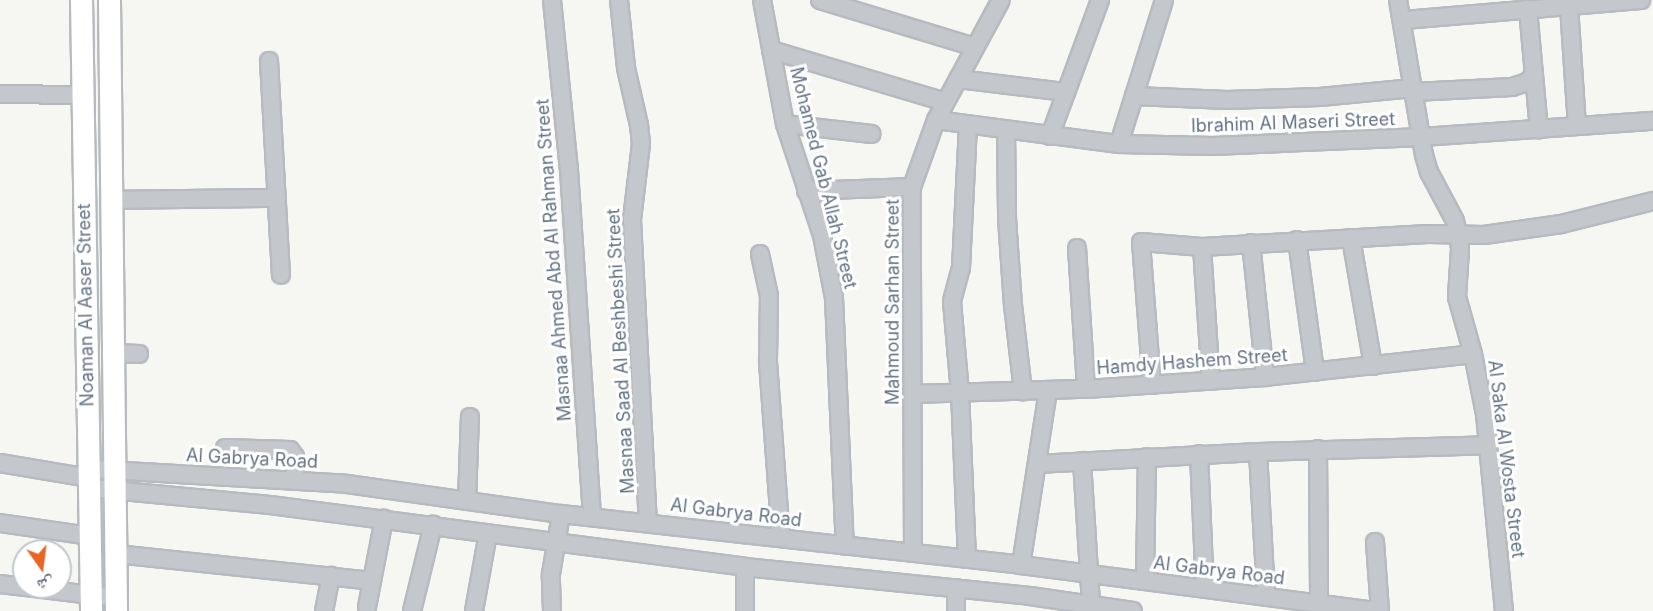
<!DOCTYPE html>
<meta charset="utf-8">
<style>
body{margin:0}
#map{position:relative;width:1653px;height:611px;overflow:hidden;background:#f6f7f3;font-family:Inter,"Noto Naskh Arabic",sans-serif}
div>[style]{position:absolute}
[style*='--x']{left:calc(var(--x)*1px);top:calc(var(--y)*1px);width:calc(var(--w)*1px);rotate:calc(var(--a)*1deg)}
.roads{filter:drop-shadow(2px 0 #b7bbbf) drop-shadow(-2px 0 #b7bbbf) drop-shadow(0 2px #b7bbbf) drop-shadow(0 -2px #b7bbbf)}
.minor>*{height:16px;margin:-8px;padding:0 8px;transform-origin:8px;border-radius:8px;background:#c4c7cb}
.major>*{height:21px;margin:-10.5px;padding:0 10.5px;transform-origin:10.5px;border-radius:10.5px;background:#fff}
span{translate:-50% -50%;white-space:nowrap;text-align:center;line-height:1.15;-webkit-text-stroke:6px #fff;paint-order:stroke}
.street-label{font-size:18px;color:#657486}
.north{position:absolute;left:12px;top:539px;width:60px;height:60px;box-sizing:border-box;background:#fff;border:2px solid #c1c7cf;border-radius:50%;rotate:166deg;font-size:16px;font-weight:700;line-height:24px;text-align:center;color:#657486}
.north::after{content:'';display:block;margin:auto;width:21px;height:27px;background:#e96521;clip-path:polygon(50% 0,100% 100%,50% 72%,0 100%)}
</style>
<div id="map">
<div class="roads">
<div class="minor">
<i style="--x:552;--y:0;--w:171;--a:84.3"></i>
<i style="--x:569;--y:170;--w:348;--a:86.2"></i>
<i style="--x:619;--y:0;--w:68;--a:84.1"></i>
<i style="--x:626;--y:68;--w:58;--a:77.2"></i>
<i style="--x:639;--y:125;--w:19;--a:84"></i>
<i style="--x:641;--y:144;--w:77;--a:96.8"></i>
<i style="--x:632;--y:220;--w:302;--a:87"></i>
<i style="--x:762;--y:0;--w:126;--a:79.5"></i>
<i style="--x:785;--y:124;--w:117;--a:71.6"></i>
<i style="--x:822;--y:235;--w:64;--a:79.2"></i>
<i style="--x:834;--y:298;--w:248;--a:87.5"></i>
<i style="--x:820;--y:0;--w:162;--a:16.9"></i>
<i style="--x:1398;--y:0;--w:157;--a:80.5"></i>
<i style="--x:1424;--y:155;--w:18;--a:74"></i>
<i style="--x:1429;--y:172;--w:55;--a:62"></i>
<i style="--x:1455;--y:221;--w:13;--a:77"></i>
<i style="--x:1458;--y:234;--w:15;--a:82"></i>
<i style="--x:1460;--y:249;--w:48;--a:93.6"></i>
<i style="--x:1457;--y:297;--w:59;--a:74.3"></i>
<i style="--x:1473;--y:354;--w:61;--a:78.7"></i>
<i style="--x:1485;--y:414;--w:198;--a:84.5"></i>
<i style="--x:1569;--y:6;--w:120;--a:86.2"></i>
<i style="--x:1528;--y:9;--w:121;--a:84.8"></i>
<i style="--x:1403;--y:20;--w:239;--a:-4.8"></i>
<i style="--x:771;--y:50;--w:182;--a:16.6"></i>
<i style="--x:269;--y:61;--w:214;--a:86.8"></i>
<i style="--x:958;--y:79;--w:109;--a:6.9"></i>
<i style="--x:1414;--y:92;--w:98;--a:-2.9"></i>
<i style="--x:1512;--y:87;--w:16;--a:-18"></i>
<i style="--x:1527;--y:82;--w:8;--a:-40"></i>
<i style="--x:0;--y:94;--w:82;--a:0.7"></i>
<i style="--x:1134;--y:96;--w:93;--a:2.5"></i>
<i style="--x:1227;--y:100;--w:93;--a:-1.8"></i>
<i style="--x:1320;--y:97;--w:94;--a:-5.5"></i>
<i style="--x:936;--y:120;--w:185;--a:7.5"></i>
<i style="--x:1119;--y:144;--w:94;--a:1.2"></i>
<i style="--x:1213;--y:146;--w:209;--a:-2.5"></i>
<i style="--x:1422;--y:137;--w:232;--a:-4"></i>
<i style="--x:785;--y:124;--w:87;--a:6.6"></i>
<i style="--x:1006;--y:131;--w:87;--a:89.3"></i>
<i style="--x:1007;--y:218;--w:87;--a:86.1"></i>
<i style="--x:1013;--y:305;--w:87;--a:83.4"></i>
<i style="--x:1050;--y:136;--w:145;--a:-69.8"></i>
<i style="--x:1119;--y:144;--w:151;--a:-72.6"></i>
<i style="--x:806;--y:191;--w:106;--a:-2.2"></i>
<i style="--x:111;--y:200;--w:166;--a:-0.7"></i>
<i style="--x:1351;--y:238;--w:130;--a:80.2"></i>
<i style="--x:1297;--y:240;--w:133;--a:82.2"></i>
<i style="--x:1251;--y:243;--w:135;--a:84"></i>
<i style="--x:1202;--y:247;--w:134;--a:86.2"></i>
<i style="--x:1077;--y:248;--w:141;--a:86.3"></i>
<i style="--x:760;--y:254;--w:43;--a:77.9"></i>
<i style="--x:769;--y:296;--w:66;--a:90.9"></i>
<i style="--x:768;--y:362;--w:176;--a:85.8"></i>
<i style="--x:113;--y:353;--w:26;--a:2"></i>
<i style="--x:1152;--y:385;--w:143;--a:-94.4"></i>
<i style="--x:1141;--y:242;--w:61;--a:4.7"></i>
<i style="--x:1202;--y:247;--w:226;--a:-3.3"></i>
<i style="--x:1428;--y:234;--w:56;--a:1"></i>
<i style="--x:1484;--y:235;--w:78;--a:-8.1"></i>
<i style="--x:1561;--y:224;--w:95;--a:-14"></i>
<i style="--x:913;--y:394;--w:173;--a:-1.7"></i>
<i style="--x:1086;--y:389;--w:179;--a:-3.8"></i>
<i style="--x:1265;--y:377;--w:209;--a:-6.3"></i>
<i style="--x:225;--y:448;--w:65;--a:1.8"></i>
<i style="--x:290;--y:450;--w:9;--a:54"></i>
<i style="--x:295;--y:457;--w:24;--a:90"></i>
<i style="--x:1318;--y:449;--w:154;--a:89.6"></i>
<i style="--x:1258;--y:452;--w:145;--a:86.8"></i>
<i style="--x:1199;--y:454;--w:135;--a:87.5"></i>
<i style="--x:1082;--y:461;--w:144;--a:86.4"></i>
<i style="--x:0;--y:463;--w:91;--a:9.5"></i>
<i style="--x:1037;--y:464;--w:221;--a:-3.1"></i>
<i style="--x:1258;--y:452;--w:230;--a:-1.7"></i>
<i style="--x:90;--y:469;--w:257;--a:3.3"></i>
<i style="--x:347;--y:484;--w:216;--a:8"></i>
<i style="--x:561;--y:514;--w:463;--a:6.3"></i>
<i style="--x:1021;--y:565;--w:359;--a:7.4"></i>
<i style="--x:90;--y:488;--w:181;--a:5.4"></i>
<i style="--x:270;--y:505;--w:479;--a:7.4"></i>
<i style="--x:745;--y:567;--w:286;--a:5.8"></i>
<i style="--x:1030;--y:596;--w:104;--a:8.3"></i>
<i style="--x:467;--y:501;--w:84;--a:-88"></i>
<i style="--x:0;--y:523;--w:91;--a:8.2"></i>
<i style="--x:1375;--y:542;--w:69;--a:85.9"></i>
<i style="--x:913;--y:553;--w:366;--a:-90.2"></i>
<i style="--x:912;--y:187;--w:71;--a:-70.3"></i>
<i style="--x:936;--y:120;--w:136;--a:-61.6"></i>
<i style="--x:116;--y:554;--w:257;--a:6"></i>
<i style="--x:967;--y:559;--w:166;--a:-92.4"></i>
<i style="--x:960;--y:393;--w:92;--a:-95"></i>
<i style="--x:952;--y:301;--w:34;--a:-75"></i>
<i style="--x:961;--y:268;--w:142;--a:-87.2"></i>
<i style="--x:1021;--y:565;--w:177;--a:-81.2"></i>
<i style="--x:745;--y:567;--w:44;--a:90"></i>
<i style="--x:1145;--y:581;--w:124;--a:-89.1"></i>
<i style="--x:0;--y:584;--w:24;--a:7"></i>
<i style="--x:26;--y:587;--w:91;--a:7"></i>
<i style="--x:367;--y:607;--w:90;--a:-79.1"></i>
<i style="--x:324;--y:611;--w:36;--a:-79"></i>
<i style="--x:412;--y:611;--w:89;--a:-76.3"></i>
<i style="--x:474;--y:611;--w:79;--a:-79.8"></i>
<i style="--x:552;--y:611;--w:37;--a:-92"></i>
<i style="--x:551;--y:574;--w:61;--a:-80.5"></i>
<i style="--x:956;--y:611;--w:23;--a:-90"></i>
</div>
<div class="major">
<i style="--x:81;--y:0;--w:611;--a:89.06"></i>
<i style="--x:109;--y:0;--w:611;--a:89.34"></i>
</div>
</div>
<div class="street-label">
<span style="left:1293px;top:123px;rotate:-2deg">Ibrahim Al Maseri Street</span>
<span style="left:823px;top:178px;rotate:76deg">Mohamed Gab Allah Street</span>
<span style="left:554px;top:260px;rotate:-94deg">Masnaa Ahmed Abd Al Rahman Street</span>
<span style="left:893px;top:302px;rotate:-90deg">Mahmoud Sarhan Street</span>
<span style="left:86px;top:305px;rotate:-91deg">Noaman Al Aaser Street</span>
<span style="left:621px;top:351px;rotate:-93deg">Masnaa Saad Al Beshbeshi Street</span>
<span style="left:1192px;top:362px;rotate:-4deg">Hamdy Hashem Street</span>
<span style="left:252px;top:459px;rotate:3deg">Al Gabrya Road</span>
<span style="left:1506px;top:459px;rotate:83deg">Al Saka Al Wosta Street</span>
<span style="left:736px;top:513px;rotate:7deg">Al Gabrya Road</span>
<span style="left:1219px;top:571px;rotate:7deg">Al Gabrya Road</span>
</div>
<div class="north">ش</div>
</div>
